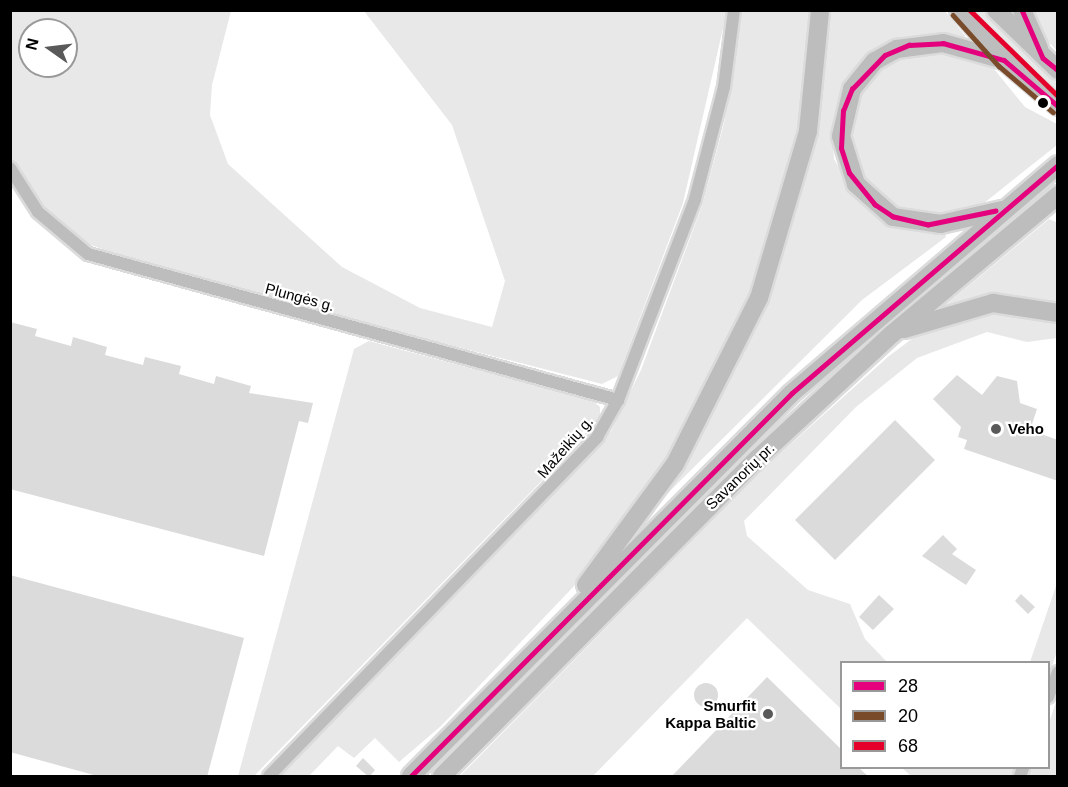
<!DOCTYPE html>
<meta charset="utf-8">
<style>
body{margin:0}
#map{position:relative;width:1068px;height:787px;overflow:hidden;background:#fff;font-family:Helvetica,sans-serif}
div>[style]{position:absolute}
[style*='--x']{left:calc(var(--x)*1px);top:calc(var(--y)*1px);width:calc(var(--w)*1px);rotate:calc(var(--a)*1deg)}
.green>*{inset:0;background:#e8e8e8}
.building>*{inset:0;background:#dbdbdb}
.round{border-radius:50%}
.roads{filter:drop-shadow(2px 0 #dbdbdb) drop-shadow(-2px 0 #dbdbdb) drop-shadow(0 2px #dbdbdb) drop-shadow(0 -2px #dbdbdb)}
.minor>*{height:12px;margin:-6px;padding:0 6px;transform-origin:6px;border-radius:6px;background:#bdbdbd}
.highway>*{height:18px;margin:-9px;padding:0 9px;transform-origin:9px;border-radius:9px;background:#bdbdbd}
.bus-1>*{height:4.5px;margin:-2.25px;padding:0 2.25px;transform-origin:2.25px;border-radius:2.25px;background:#e5007d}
.bus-2>*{height:4.5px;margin:-2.25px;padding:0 2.25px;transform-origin:2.25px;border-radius:2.25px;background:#7a4b2a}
.bus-3>*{height:4.5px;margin:-2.25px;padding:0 2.25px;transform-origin:2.25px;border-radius:2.25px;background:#e4002b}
.dots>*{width:16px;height:16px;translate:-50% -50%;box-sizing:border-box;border:3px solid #fff;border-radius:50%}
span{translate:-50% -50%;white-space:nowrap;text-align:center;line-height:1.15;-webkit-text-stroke:4.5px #fff;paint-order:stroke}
.street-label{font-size:15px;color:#000}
.poi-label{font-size:15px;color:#000;font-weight:700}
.left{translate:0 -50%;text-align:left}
.right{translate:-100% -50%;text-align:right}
.frame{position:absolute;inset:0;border:12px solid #000;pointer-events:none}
.legend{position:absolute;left:840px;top:661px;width:210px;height:108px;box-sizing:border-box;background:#fff;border:2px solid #999;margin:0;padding:8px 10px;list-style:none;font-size:18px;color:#000}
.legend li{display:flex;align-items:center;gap:12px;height:30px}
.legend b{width:30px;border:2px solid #999}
.north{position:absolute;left:18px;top:18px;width:60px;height:60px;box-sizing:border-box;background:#fff;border:2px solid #999;border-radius:50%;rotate:284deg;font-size:16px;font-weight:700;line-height:24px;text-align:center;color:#000}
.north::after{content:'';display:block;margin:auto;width:21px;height:27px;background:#595959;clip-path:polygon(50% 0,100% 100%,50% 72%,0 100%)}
</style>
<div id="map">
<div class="green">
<i style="clip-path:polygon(evenodd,10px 11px,231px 11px,212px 85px,210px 115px,228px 164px,342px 267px,420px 308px,492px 327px,505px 281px,452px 125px,364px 11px,727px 11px,683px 203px,618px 376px,602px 384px,154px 269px,73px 238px,41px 206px,11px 159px,10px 11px,30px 30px,66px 30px,66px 66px,30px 66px,30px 30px)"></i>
<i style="clip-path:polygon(740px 11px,814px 11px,797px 156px,761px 281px,686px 436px,594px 565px,441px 726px,399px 762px,375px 738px,354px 758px,338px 746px,309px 776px,277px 776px,611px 431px,641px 370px,702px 206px,724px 123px)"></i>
<i style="clip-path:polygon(827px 11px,945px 11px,965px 36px,964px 41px,922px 38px,851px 78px,832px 128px,834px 159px,855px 195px,888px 222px,945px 232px,946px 237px,862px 300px,667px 494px,737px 367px,786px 241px,812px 145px)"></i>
<i style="clip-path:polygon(968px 11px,988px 11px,1057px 77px,1057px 94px)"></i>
<i style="clip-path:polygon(1028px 11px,1057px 11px,1057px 51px,1036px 28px)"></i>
<i style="clip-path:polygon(931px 47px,990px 64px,1025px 107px,1057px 124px,1057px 145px,979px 207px,958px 217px,914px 219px,875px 199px,850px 163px,848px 116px,856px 95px,887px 61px)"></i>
<i style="clip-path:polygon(1049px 219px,1056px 222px,1057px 308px,943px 307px)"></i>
<i style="clip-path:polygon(995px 308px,1057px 317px,1057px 338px,1027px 342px,987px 332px,917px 358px,856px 407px,744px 521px,747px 536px,808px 590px,850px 604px,865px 639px,887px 662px,842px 662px,841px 709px,747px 618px,593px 776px,460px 776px,764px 468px,889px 356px,929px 326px)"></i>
<i style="clip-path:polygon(369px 341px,593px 401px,600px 407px,600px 421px,254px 776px,238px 776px,354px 349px)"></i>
<i style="clip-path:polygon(1057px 583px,1057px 651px,1049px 676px,1048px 662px,1030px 662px)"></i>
<i style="clip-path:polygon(1057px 698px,1057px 776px,1029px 776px,1032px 768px,1048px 768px,1049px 723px)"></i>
<i style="clip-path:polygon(902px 768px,1015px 768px,1012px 776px,911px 776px)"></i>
</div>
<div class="building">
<i style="clip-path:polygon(10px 322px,37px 329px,35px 336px,71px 346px,73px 337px,107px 347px,105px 355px,143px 365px,145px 357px,181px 366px,179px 374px,214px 384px,216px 376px,251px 386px,249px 393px,313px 403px,308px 423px,299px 421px,264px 556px,10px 489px)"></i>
<i style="clip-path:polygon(957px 375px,982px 395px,997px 376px,1017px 381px,1020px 403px,1037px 409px,1030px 430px,1058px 440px,1058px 481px,964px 449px,967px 440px,958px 437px,961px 427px,933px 399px)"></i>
<i style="clip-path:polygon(895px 420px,935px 460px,835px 560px,795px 520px)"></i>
<i style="clip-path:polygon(943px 535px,957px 549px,952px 554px,976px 570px,966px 585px,922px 556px)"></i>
<i style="clip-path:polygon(10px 575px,244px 638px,207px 777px,101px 777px,10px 752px)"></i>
<i style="clip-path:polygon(1021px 594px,1035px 607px,1028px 614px,1015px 601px)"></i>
<i style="clip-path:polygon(879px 595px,894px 609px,873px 630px,859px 617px)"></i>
<i style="clip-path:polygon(767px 677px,842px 750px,842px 768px,859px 768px,869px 777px,671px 777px)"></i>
<i class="round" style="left:694px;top:683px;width:24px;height:24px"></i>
<i style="clip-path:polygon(363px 758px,375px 770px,369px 777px,356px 766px)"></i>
</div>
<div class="roads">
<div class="minor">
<i style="--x:10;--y:168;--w:52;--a:57.5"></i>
<i style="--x:38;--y:212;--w:65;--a:40"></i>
<i style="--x:88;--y:254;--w:550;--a:15.4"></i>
<i style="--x:1048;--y:697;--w:27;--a:-68"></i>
<i style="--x:269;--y:776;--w:472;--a:-45.9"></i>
<i style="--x:597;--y:437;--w:43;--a:-60.4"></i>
<i style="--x:618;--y:400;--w:215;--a:-69"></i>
<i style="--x:695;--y:199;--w:116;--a:-75.5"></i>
<i style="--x:724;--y:87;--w:78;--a:-82.6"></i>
<i style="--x:1020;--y:776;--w:9;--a:-69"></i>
</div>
<div class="highway">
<i style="--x:959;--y:10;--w:67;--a:48"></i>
<i style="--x:1004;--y:60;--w:71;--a:40.4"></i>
<i style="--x:996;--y:10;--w:86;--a:44.1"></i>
<i style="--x:1022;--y:10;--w:42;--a:65.9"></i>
<i style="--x:1002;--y:210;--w:63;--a:167.1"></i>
<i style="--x:941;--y:224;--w:49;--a:-171.7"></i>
<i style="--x:893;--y:217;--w:50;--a:-138.3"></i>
<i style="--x:856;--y:184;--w:50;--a:-107.4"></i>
<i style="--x:841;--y:136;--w:48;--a:-76.8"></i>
<i style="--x:852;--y:89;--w:36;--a:-51"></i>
<i style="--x:875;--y:61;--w:25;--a:-29"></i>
<i style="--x:897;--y:49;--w:46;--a:-7.4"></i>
<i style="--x:943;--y:43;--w:63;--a:15.6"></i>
<i style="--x:904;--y:329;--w:93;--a:-16.3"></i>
<i style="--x:993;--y:303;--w:66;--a:8.7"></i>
<i style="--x:586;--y:585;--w:150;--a:-53.7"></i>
<i style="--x:675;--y:464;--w:186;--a:-63.2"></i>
<i style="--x:759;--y:298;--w:174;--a:-73.6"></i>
<i style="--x:808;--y:131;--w:122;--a:-84.3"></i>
<i style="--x:411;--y:776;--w:540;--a:-45.15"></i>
<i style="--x:792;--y:393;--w:350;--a:-40.6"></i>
<i style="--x:442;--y:776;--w:448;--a:-45.2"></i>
<i style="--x:758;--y:458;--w:183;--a:-42.8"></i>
<i style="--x:892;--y:334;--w:217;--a:-39.9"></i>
</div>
</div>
<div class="bus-1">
<i style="--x:1022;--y:10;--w:52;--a:66.4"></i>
<i style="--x:1043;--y:58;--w:19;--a:39"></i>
<i style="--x:996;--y:211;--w:69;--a:168.4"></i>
<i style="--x:928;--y:225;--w:36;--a:-167"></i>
<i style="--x:893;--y:217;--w:22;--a:-146"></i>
<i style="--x:875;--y:205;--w:41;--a:-129.1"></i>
<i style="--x:849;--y:173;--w:26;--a:-108"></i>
<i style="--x:841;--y:148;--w:37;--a:-87"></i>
<i style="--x:843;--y:111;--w:24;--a:-68"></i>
<i style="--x:852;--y:89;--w:47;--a:-45.9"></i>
<i style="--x:885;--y:55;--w:26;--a:-23"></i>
<i style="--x:909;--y:45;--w:34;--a:-3"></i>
<i style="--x:943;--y:43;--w:63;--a:15.6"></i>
<i style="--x:1004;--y:60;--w:71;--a:40.4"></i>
<i style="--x:411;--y:776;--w:540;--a:-45.15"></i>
<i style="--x:792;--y:393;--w:350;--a:-40.6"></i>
</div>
<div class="bus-2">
<i style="--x:953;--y:15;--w:69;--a:48"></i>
<i style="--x:999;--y:66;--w:71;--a:40.4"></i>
</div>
<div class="bus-3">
<i style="--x:970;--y:10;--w:123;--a:44.3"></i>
</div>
<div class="dots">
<i style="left:1043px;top:103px;background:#000"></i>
<i style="left:996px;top:429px;background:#595959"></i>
<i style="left:768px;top:714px;background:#595959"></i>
</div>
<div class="street-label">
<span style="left:300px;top:297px;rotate:15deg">Plungės g.</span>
<span style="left:565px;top:447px;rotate:-49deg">Mažeikių g.</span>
<span style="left:740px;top:476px;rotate:-44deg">Savanorių pr.</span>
</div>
<div class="poi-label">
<span class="left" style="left:1008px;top:429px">Veho</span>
<span class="right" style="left:756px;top:714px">Smurfit<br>Kappa Baltic</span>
</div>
<div class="frame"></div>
<ul class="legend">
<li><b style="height:8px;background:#e5007d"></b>28</li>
<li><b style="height:8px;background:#7a4b2a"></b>20</li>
<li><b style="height:8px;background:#e4002b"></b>68</li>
</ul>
<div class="north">N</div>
</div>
